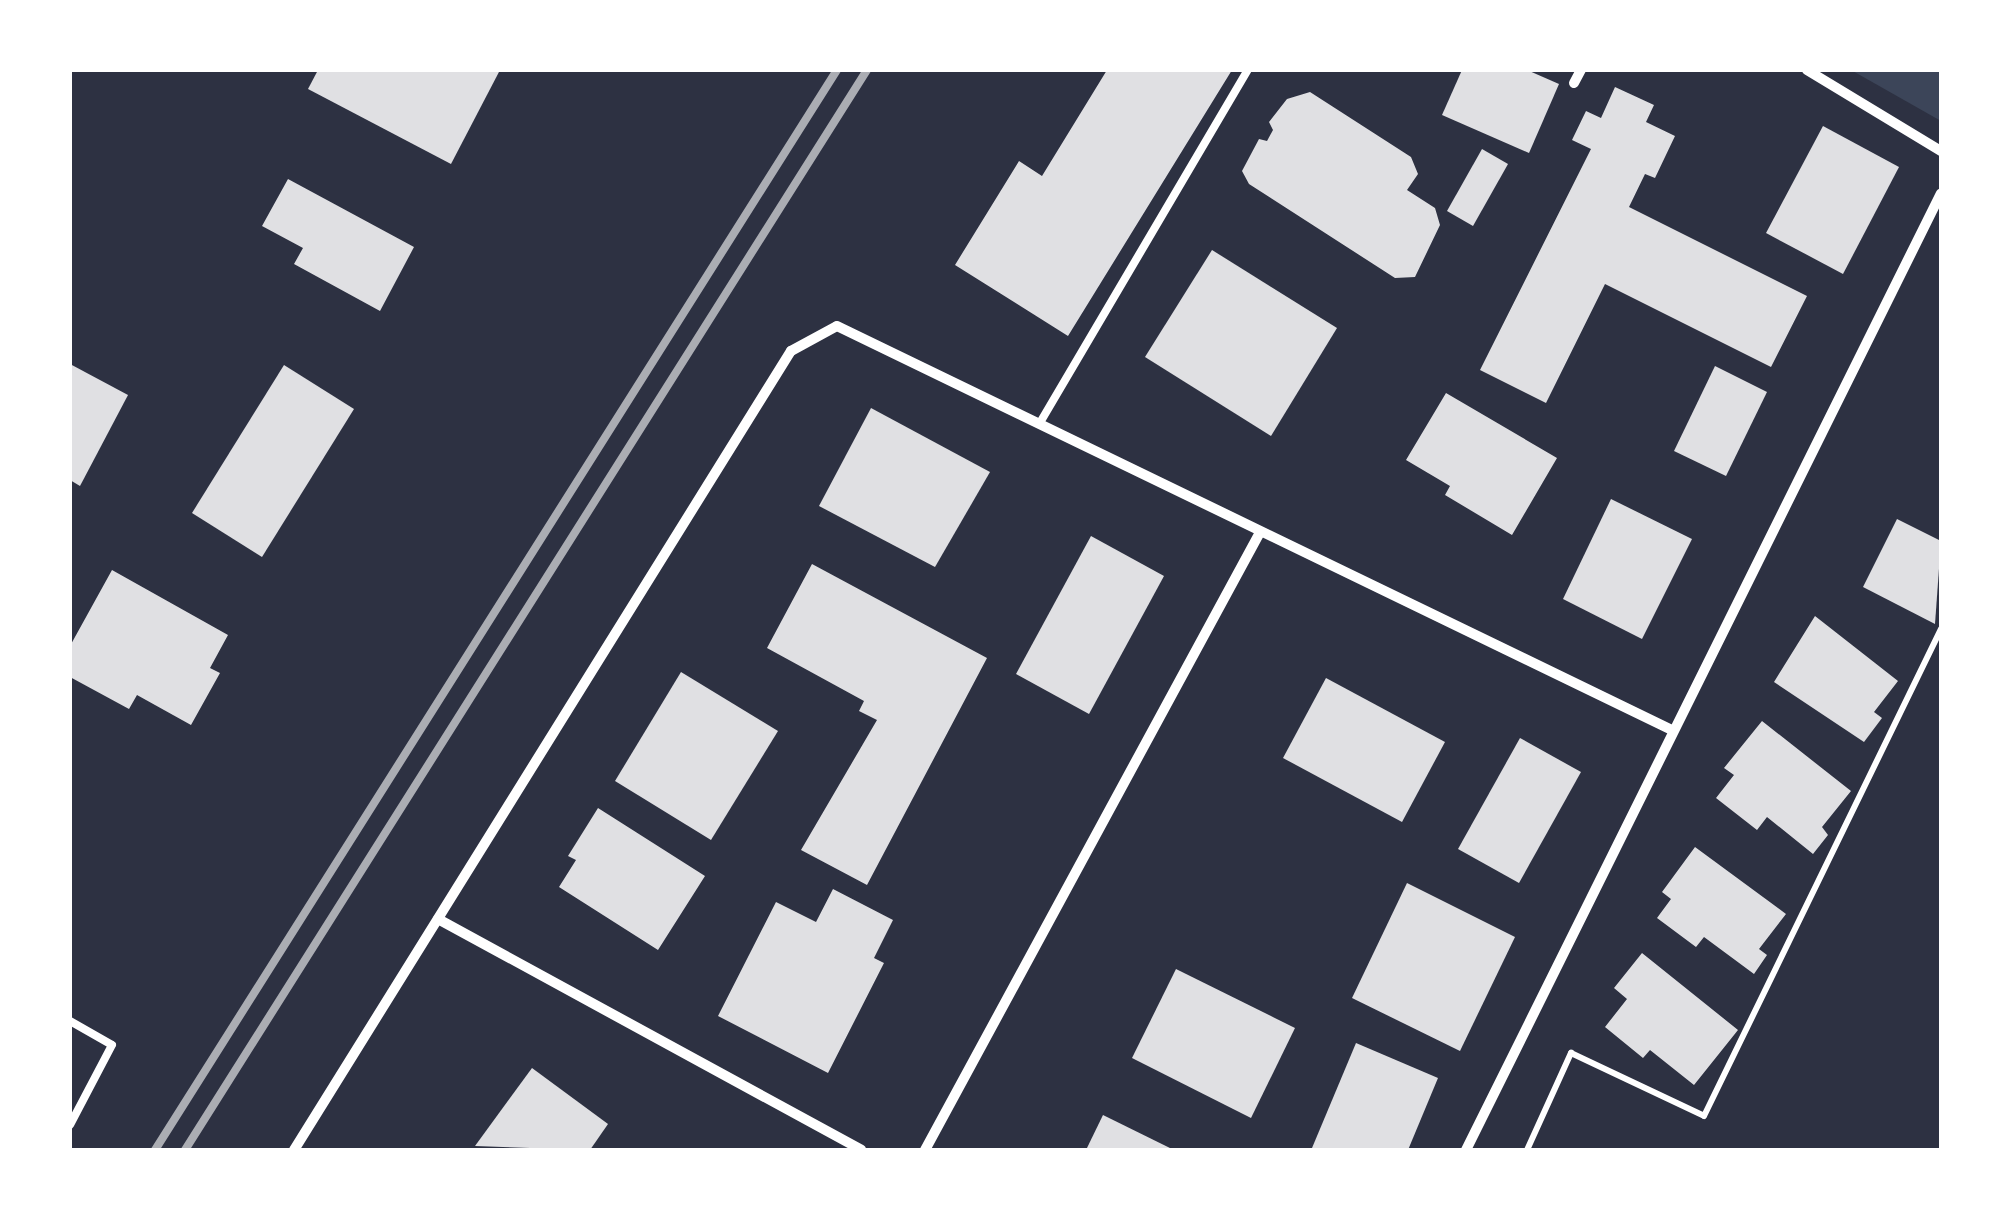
<!DOCTYPE html>
<style>
body{margin:0}
#map{position:relative;width:2011px;height:1220px;overflow:hidden;background:#2d3142;font-family:Mulish,sans-serif}
div>[style]{position:absolute}
[style*='--x']{left:calc(var(--x)*1px);top:calc(var(--y)*1px);width:calc(var(--w)*1px);rotate:calc(var(--a)*1deg)}
.green>*{inset:0;background:#3c4559}
.building>*{inset:0;background:#e0e0e3}
.path>*{height:6px;margin:-3px;padding:0 3px;transform-origin:3px;border-radius:3px;background:#fff}
.service>*{height:8px;margin:-4px;padding:0 4px;transform-origin:4px;border-radius:4px;background:#fff}
.minor>*{height:10px;margin:-5px;padding:0 5px;transform-origin:5px;border-radius:5px;background:#fff}
.rail>*{height:8px;margin:-4px;padding:0 4px;transform-origin:4px;border-radius:4px;background:#abadb3}
span{translate:-50% -50%;white-space:nowrap;text-align:center;line-height:1.15;-webkit-text-stroke:8px #fff;paint-order:stroke}
.frame{position:absolute;inset:0;border:72px solid #fff;pointer-events:none}
</style>
<div id="map">
<div class="green">
<i style="clip-path:polygon(1851px 70px,1941px 70px,1941px 121px)"></i>
</div>
<div class="building">
<i style="clip-path:polygon(318px 70px,500px 70px,451px 164px,308px 89px)"></i>
<i style="clip-path:polygon(1107px 70px,1232px 70px,1068px 336px,955px 265px,1019px 161px,1042px 176px)"></i>
<i style="clip-path:polygon(1462px 70px,1527px 70px,1559px 84px,1529px 153px,1442px 115px)"></i>
<i style="clip-path:polygon(1615px 87px,1654px 105px,1646px 122px,1675px 136px,1655px 178px,1645px 174px,1629px 207px,1807px 296px,1771px 367px,1605px 284px,1546px 403px,1480px 370px,1591px 149px,1572px 140px,1586px 111px,1601px 118px)"></i>
<i style="clip-path:polygon(1310px 92px,1411px 157px,1418px 174px,1407px 190px,1435px 208px,1440px 225px,1415px 277px,1395px 278px,1249px 184px,1242px 171px,1259px 139px,1267px 141px,1273px 130px,1269px 122px,1287px 99px)"></i>
<i style="clip-path:polygon(1823px 126px,1899px 167px,1843px 274px,1766px 233px)"></i>
<i style="clip-path:polygon(1482px 149px,1508px 164px,1473px 226px,1447px 211px)"></i>
<i style="clip-path:polygon(288px 179px,414px 247px,380px 311px,294px 264px,303px 248px,262px 226px)"></i>
<i style="clip-path:polygon(1212px 250px,1337px 328px,1271px 436px,1145px 357px)"></i>
<i style="clip-path:polygon(70px 364px,128px 395px,80px 486px,70px 480px)"></i>
<i style="clip-path:polygon(284px 365px,354px 409px,262px 557px,192px 513px)"></i>
<i style="clip-path:polygon(1715px 366px,1767px 392px,1726px 476px,1674px 451px)"></i>
<i style="clip-path:polygon(1446px 393px,1557px 458px,1512px 535px,1445px 495px,1450px 486px,1406px 460px)"></i>
<i style="clip-path:polygon(871px 408px,990px 472px,935px 567px,819px 506px)"></i>
<i style="clip-path:polygon(1611px 499px,1692px 539px,1642px 639px,1563px 599px)"></i>
<i style="clip-path:polygon(1897px 519px,1941px 541px,1935px 624px,1863px 587px)"></i>
<i style="clip-path:polygon(1091px 536px,1164px 576px,1089px 714px,1016px 674px)"></i>
<i style="clip-path:polygon(812px 564px,987px 658px,867px 885px,801px 850px,877px 720px,859px 711px,864px 701px,767px 648px)"></i>
<i style="clip-path:polygon(112px 570px,228px 635px,210px 668px,220px 673px,191px 725px,137px 695px,129px 709px,70px 677px,70px 646px)"></i>
<i style="clip-path:polygon(1815px 616px,1898px 681px,1874px 712px,1882px 718px,1864px 742px,1774px 682px)"></i>
<i style="clip-path:polygon(681px 672px,778px 731px,711px 840px,615px 781px)"></i>
<i style="clip-path:polygon(1326px 678px,1445px 742px,1402px 822px,1283px 758px)"></i>
<i style="clip-path:polygon(1762px 721px,1851px 791px,1822px 827px,1828px 835px,1813px 854px,1767px 817px,1757px 830px,1716px 798px,1734px 775px,1724px 768px)"></i>
<i style="clip-path:polygon(1520px 738px,1581px 772px,1519px 883px,1458px 849px)"></i>
<i style="clip-path:polygon(598px 808px,705px 876px,658px 950px,559px 887px,576px 860px,568px 856px)"></i>
<i style="clip-path:polygon(1695px 847px,1786px 914px,1759px 949px,1767px 955px,1754px 974px,1704px 937px,1696px 947px,1657px 918px,1671px 899px,1662px 892px)"></i>
<i style="clip-path:polygon(1407px 883px,1515px 937px,1460px 1051px,1352px 998px)"></i>
<i style="clip-path:polygon(833px 889px,893px 920px,874px 958px,884px 963px,828px 1073px,718px 1016px,776px 902px,816px 922px)"></i>
<i style="clip-path:polygon(1642px 953px,1738px 1030px,1694px 1085px,1650px 1050px,1643px 1058px,1605px 1027px,1627px 999px,1614px 988px)"></i>
<i style="clip-path:polygon(1176px 969px,1295px 1028px,1251px 1118px,1132px 1058px)"></i>
<i style="clip-path:polygon(1356px 1043px,1438px 1078px,1408px 1150px,1312px 1148px)"></i>
<i style="clip-path:polygon(532px 1068px,608px 1124px,590px 1150px,475px 1146px)"></i>
<i style="clip-path:polygon(1103px 1115px,1174px 1150px,1086px 1150px)"></i>
</div>
<div class="path">
<i style="--x:1527;--y:1150;--w:107;--a:-65.6"></i>
<i style="--x:1571;--y:1053;--w:147;--a:25.3"></i>
<i style="--x:1704;--y:1116;--w:542;--a:-64.05"></i>
</div>
<div class="service">
<i style="--x:1041;--y:421;--w:407;--a:-59.5"></i>
<i style="--x:70;--y:1021;--w:48;--a:29.7"></i>
<i style="--x:112;--y:1045;--w:90;--a:117.7"></i>
</div>
<div class="minor">
<i style="--x:1807;--y:70;--w:157;--a:31.2"></i>
<i style="--x:1574;--y:83;--w:15;--a:-62"></i>
<i style="--x:438;--y:919;--w:482;--a:28.6"></i>
<i style="--x:294;--y:1150;--w:941;--a:-58.12"></i>
<i style="--x:791;--y:351;--w:52;--a:-28.5"></i>
<i style="--x:837;--y:326;--w:928;--a:25.82"></i>
<i style="--x:925;--y:1150;--w:701;--a:-61.53"></i>
<i style="--x:1466;--y:1150;--w:1068;--a:-63.6"></i>
</div>
<div class="rail">
<i style="--x:155;--y:1150;--w:1277;--a:-57.73"></i>
<i style="--x:185;--y:1150;--w:1277;--a:-57.73"></i>
</div>
<div class="frame"></div>
</div>
